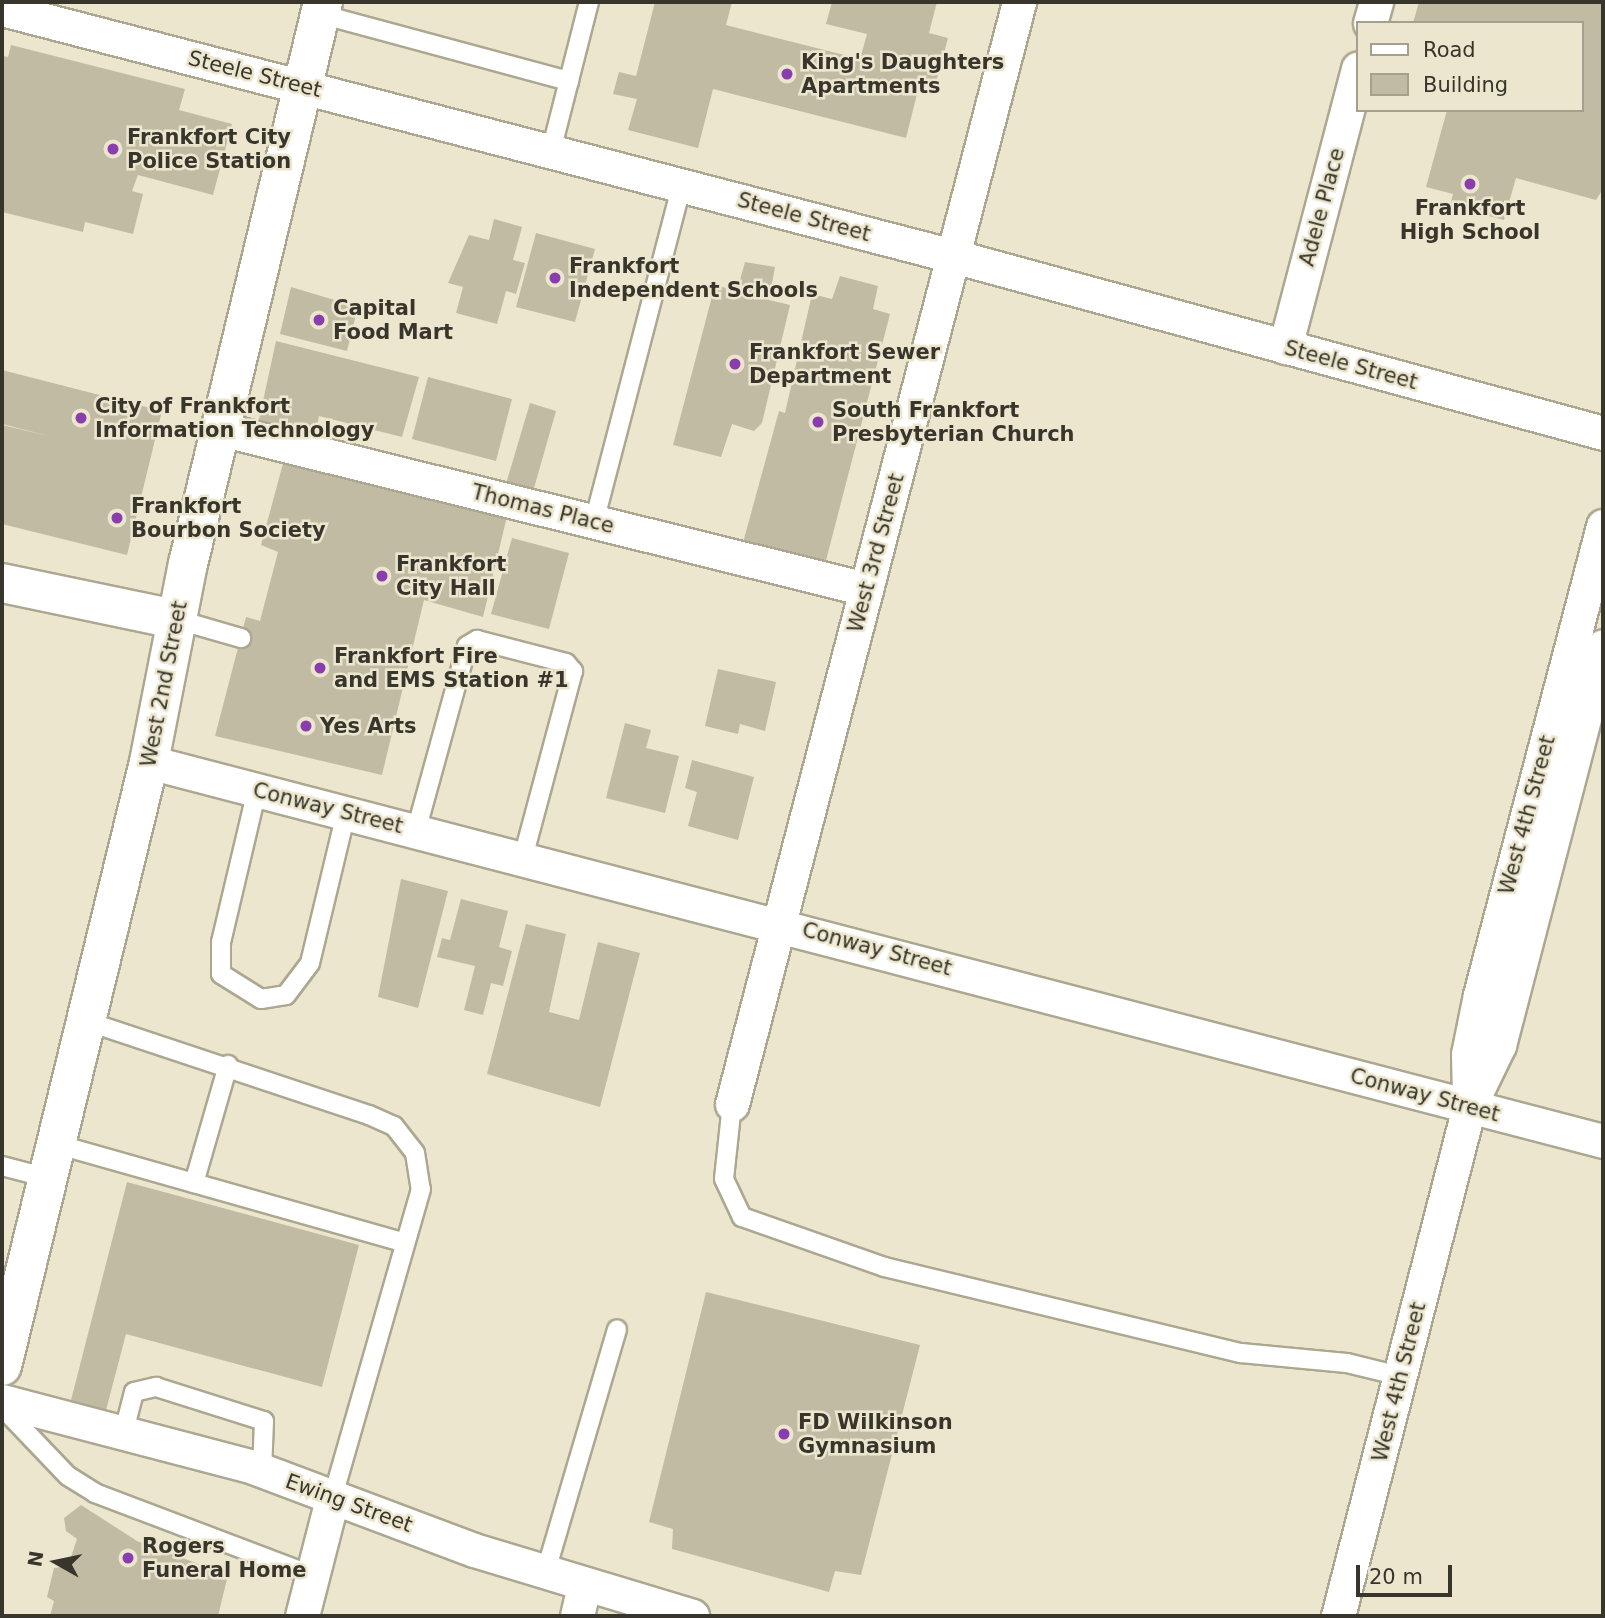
<!DOCTYPE html>
<style>
body{margin:0}
#map{position:relative;width:1605px;height:1618px;overflow:hidden;background:#ede6ce;font-family:"DejaVu Sans",sans-serif}
div>[style]{position:absolute}
[style*='--x']{left:calc(var(--x)*1px);top:calc(var(--y)*1px);width:calc(var(--w)*1px);rotate:calc(var(--a)*1deg)}
.building>*{inset:0;background:#c1bba4}
.roads{filter:drop-shadow(2px 0 #aca790) drop-shadow(-2px 0 #aca790) drop-shadow(0 2px #aca790) drop-shadow(0 -2px #aca790)}
.service>*{height:18px;margin:-9px;padding:0 9px;transform-origin:9px;border-radius:9px;background:#fff}
.minor>*{height:33px;margin:-16.5px;padding:0 16.5px;transform-origin:16.5px;border-radius:16.5px;background:#fff}
.tertiary>*{height:38px;margin:-19px;padding:0 19px;transform-origin:19px;border-radius:19px;background:#fff}
.primary>*{height:38px;margin:-19px;padding:0 19px;transform-origin:19px;border-radius:19px;background:#fff}
.dots>*{width:19px;height:19px;translate:-50% -50%;box-sizing:border-box;border:4px solid #ede6ce;border-radius:50%}
span{translate:-50% -50%;white-space:nowrap;text-align:center;line-height:1.15;-webkit-text-stroke:5px #ede6ce;paint-order:stroke}
.poi-label{font-size:21px;color:#38362c;font-weight:700}
.left{translate:0 -50%;text-align:left}
.street-label{font-size:21px;color:#38362c}
.frame{position:absolute;inset:0;border:4px solid #38362c;pointer-events:none}
.legend{position:absolute;left:1356px;top:21px;width:228px;height:91px;box-sizing:border-box;background:#ede6ce;border:2px solid #a5a08d;margin:0;padding:9px 12px;list-style:none;font-size:21px;color:#38362c}
.legend li{display:flex;align-items:center;gap:14px;height:35px}
.legend b{width:35px;border:2px solid #a5a08d}
.north{position:absolute;left:21px;top:1527px;width:70px;height:70px;-webkit-text-stroke:5px #ede6ce;paint-order:stroke;rotate:279deg;font-size:19px;font-weight:700;line-height:28px;text-align:center;color:#38362c}
.north::after{content:'';display:block;margin:auto;width:24px;height:32px;background:#38362c;clip-path:polygon(50% 0,100% 100%,50% 72%,0 100%)}
.scale{position:absolute;left:1356px;top:1565px;width:96px;height:32px;box-sizing:border-box;border:4px solid #38362c;border-top:0;padding-left:9px;font-size:21px;line-height:24px;white-space:nowrap;color:#38362c;-webkit-text-stroke:5px #ede6ce;paint-order:stroke}
</style>
<div id="map">
<div class="building">
<i style="clip-path:polygon(655px 2px,732px 2px,726px 25px,860px 59px,867px 34px,826px 24px,832px 2px,937px 2px,929px 33px,948px 38px,935px 86px,920px 82px,906px 138px,713px 89px,698px 148px,628px 130px,637px 99px,613px 94px,619px 72px,636px 76px)"></i>
<i style="clip-path:polygon(1419px 2px,1603px 2px,1603px 189px,1596px 200px,1516px 178px,1504px 220px,1450px 206px,1453px 194px,1426px 187px,1447px 110px,1582px 110px,1582px 23px,1413px 23px)"></i>
<i style="clip-path:polygon(11px 45px,185px 89px,179px 110px,232px 124px,213px 195px,138px 175px,132px 191px,143px 194px,133px 234px,85px 222px,83px 232px,2px 212px,2px 56px,8px 57px)"></i>
<i style="clip-path:polygon(494px 219px,522px 227px,513px 260px,525px 263px,516px 294px,506px 291px,497px 324px,456px 313px,463px 287px,448px 283px,469px 235px,489px 240px)"></i>
<i style="clip-path:polygon(536px 233px,595px 249px,575px 322px,516px 307px)"></i>
<i style="clip-path:polygon(745px 262px,775px 267px,769px 300px,790px 305px,762px 423px,754px 431px,732px 424px,721px 457px,673px 445px,715px 285px,737px 291px)"></i>
<i style="clip-path:polygon(840px 276px,878px 286px,873px 309px,890px 314px,823px 572px,741px 550px,779px 411px,785px 413px,812px 294px,832px 299px)"></i>
<i style="clip-path:polygon(291px 287px,358px 307px,347px 351px,280px 334px)"></i>
<i style="clip-path:polygon(276px 341px,419px 377px,402px 437px,319px 416px,315px 439px,258px 424px)"></i>
<i style="clip-path:polygon(2px 370px,162px 411px,127px 555px,2px 524px,2px 425px,49px 436px,2px 424px)"></i>
<i style="clip-path:polygon(428px 377px,512px 399px,496px 461px,412px 439px)"></i>
<i style="clip-path:polygon(530px 403px,556px 411px,532px 495px,505px 487px)"></i>
<i style="clip-path:polygon(285px 456px,508px 512px,483px 617px,424px 600px,382px 775px,215px 736px,246px 617px,260px 621px,278px 552px,261px 545px)"></i>
<i style="clip-path:polygon(512px 538px,569px 553px,549px 629px,491px 614px)"></i>
<i style="clip-path:polygon(718px 669px,776px 682px,765px 731px,740px 724px,738px 734px,705px 726px)"></i>
<i style="clip-path:polygon(625px 723px,651px 730px,646px 748px,679px 756px,665px 813px,606px 798px)"></i>
<i style="clip-path:polygon(692px 760px,754px 777px,738px 840px,688px 826px,697px 792px,685px 788px)"></i>
<i style="clip-path:polygon(401px 879px,448px 891px,418px 1008px,378px 997px)"></i>
<i style="clip-path:polygon(461px 899px,508px 911px,499px 947px,512px 951px,503px 986px,491px 983px,483px 1015px,464px 1010px,475px 966px,437px 957px,442px 938px,450px 940px)"></i>
<i style="clip-path:polygon(526px 924px,566px 934px,549px 1012px,579px 1020px,598px 942px,640px 953px,600px 1107px,487px 1074px)"></i>
<i style="clip-path:polygon(127px 1182px,359px 1245px,322px 1387px,126px 1334px,105px 1414px,70px 1404px)"></i>
<i style="clip-path:polygon(706px 1292px,920px 1345px,861px 1575px,835px 1571px,829px 1592px,672px 1549px,673px 1529px,649px 1522px)"></i>
<i style="clip-path:polygon(81px 1505px,137px 1541px,228px 1575px,218px 1616px,50px 1616px,54px 1601px,47px 1597px,54px 1568px,68px 1566px,77px 1539px,66px 1531px,64px 1518px)"></i>
</div>
<div class="roads">
<div class="service">
<i style="--x:320;--y:14;--w:258;--a:15.1"></i>
<i style="--x:551;--y:151;--w:154;--a:-75.7"></i>
<i style="--x:594;--y:522;--w:348;--a:-75.4"></i>
<i style="--x:175;--y:619;--w:69;--a:16.1"></i>
<i style="--x:257;--y:790;--w:156;--a:103.3"></i>
<i style="--x:221;--y:942;--w:32;--a:90"></i>
<i style="--x:221;--y:974;--w:47;--a:32"></i>
<i style="--x:261;--y:999;--w:25;--a:-9"></i>
<i style="--x:286;--y:995;--w:40;--a:-53"></i>
<i style="--x:310;--y:963;--w:154;--a:-76.5"></i>
<i style="--x:416;--y:831;--w:192;--a:-74.6"></i>
<i style="--x:467;--y:646;--w:12;--a:-31"></i>
<i style="--x:477;--y:640;--w:92;--a:14.5"></i>
<i style="--x:566;--y:663;--w:11;--a:49"></i>
<i style="--x:573;--y:671;--w:194;--a:105"></i>
<i style="--x:86;--y:1021;--w:298;--a:18.4"></i>
<i style="--x:369;--y:1115;--w:27;--a:24"></i>
<i style="--x:394;--y:1126;--w:34;--a:52"></i>
<i style="--x:415;--y:1153;--w:36;--a:81"></i>
<i style="--x:421;--y:1189;--w:318;--a:106"></i>
<i style="--x:732;--y:1104;--w:75;--a:96.1"></i>
<i style="--x:724;--y:1179;--w:42;--a:64.7"></i>
<i style="--x:742;--y:1217;--w:151;--a:19.3"></i>
<i style="--x:885;--y:1267;--w:366;--a:13.6"></i>
<i style="--x:1241;--y:1353;--w:106;--a:5.4"></i>
<i style="--x:1347;--y:1363;--w:55;--a:13.8"></i>
<i style="--x:56;--y:1144;--w:363;--a:15.8"></i>
<i style="--x:2;--y:1166;--w:48;--a:14.6"></i>
<i style="--x:194;--y:1183;--w:123;--a:-73.9"></i>
<i style="--x:2;--y:1407;--w:95;--a:46.3"></i>
<i style="--x:68;--y:1476;--w:32;--a:32"></i>
<i style="--x:95;--y:1493;--w:233;--a:20.8"></i>
<i style="--x:124;--y:1431;--w:40;--a:-75.6"></i>
<i style="--x:134;--y:1392;--w:23;--a:-13"></i>
<i style="--x:156;--y:1387;--w:113;--a:17.5"></i>
<i style="--x:264;--y:1421;--w:50;--a:92.3"></i>
<i style="--x:545;--y:1574;--w:255;--a:-73.6"></i>
</div>
<div class="minor">
<i style="--x:2;--y:9;--w:983;--a:14.56"></i>
<i style="--x:953;--y:256;--w:674;--a:15.23"></i>
<i style="--x:1370;--y:23;--w:22;--a:-74"></i>
<i style="--x:1285;--y:347;--w:288;--a:-75.3"></i>
<i style="--x:220;--y:429;--w:666;--a:13.91"></i>
<i style="--x:149;--y:762;--w:1503;--a:14.61"></i>
<i style="--x:1469;--y:1098;--w:44;--a:-91.3"></i>
<i style="--x:1468;--y:1054;--w:60;--a:-78.5"></i>
<i style="--x:1480;--y:995;--w:485;--a:-75.3"></i>
<i style="--x:732;--y:1104;--w:1139;--a:-75.4"></i>
<i style="--x:2;--y:1401;--w:260;--a:14.7"></i>
<i style="--x:253;--y:1467;--w:236;--a:20.6"></i>
<i style="--x:474;--y:1550;--w:228;--a:16.8"></i>
<i style="--x:302;--y:1616;--w:125;--a:-75.6"></i>
<i style="--x:577;--y:1616;--w:31;--a:-77"></i>
<i style="--x:1338;--y:1616;--w:526;--a:-75.57"></i>
<i style="--x:1469;--y:1107;--w:69;--a:-64.2"></i>
<i style="--x:1499;--y:1045;--w:412;--a:-75.4"></i>
</div>
<div class="tertiary">
<i style="--x:2;--y:583;--w:177;--a:11.8"></i>
</div>
<div class="primary">
<i style="--x:2;--y:1366;--w:622;--a:-76.32"></i>
<i style="--x:149;--y:762;--w:202;--a:-78.9"></i>
<i style="--x:188;--y:564;--w:578;--a:-76.49"></i>
</div>
</div>
<div class="dots">
<i style="left:787px;top:74px;background:#8a3dad"></i>
<i style="left:113px;top:149px;background:#8a3dad"></i>
<i style="left:1470px;top:184px;background:#8a3dad"></i>
<i style="left:555px;top:278px;background:#8a3dad"></i>
<i style="left:319px;top:320px;background:#8a3dad"></i>
<i style="left:735px;top:364px;background:#8a3dad"></i>
<i style="left:81px;top:418px;background:#8a3dad"></i>
<i style="left:818px;top:422px;background:#8a3dad"></i>
<i style="left:117px;top:518px;background:#8a3dad"></i>
<i style="left:382px;top:576px;background:#8a3dad"></i>
<i style="left:320px;top:668px;background:#8a3dad"></i>
<i style="left:306px;top:726px;background:#8a3dad"></i>
<i style="left:784px;top:1434px;background:#8a3dad"></i>
<i style="left:128px;top:1558px;background:#8a3dad"></i>
</div>
<div class="poi-label">
<span class="left" style="left:801px;top:74px">King's Daughters<br>Apartments</span>
<span class="left" style="left:127px;top:149px">Frankfort City<br>Police Station</span>
<span style="left:1470px;top:220px">Frankfort<br>High School</span>
<span class="left" style="left:569px;top:278px">Frankfort<br>Independent Schools</span>
<span class="left" style="left:333px;top:320px">Capital<br>Food Mart</span>
<span class="left" style="left:749px;top:364px">Frankfort Sewer<br>Department</span>
<span class="left" style="left:95px;top:418px">City of Frankfort<br>Information Technology</span>
<span class="left" style="left:832px;top:422px">South Frankfort<br>Presbyterian Church</span>
<span class="left" style="left:131px;top:518px">Frankfort<br>Bourbon Society</span>
<span class="left" style="left:396px;top:576px">Frankfort<br>City Hall</span>
<span class="left" style="left:334px;top:668px">Frankfort Fire<br>and EMS Station #1</span>
<span class="left" style="left:320px;top:726px">Yes Arts</span>
<span class="left" style="left:798px;top:1434px">FD Wilkinson<br>Gymnasium</span>
<span class="left" style="left:142px;top:1558px">Rogers<br>Funeral Home</span>
</div>
<div class="street-label">
<span style="left:255px;top:74px;rotate:14deg">Steele Street</span>
<span style="left:1322px;top:207px;rotate:-75deg">Adele Place</span>
<span style="left:804px;top:217px;rotate:15deg">Steele Street</span>
<span style="left:1351px;top:365px;rotate:15deg">Steele Street</span>
<span style="left:543px;top:509px;rotate:14deg">Thomas Place</span>
<span style="left:876px;top:553px;rotate:-75deg">West 3rd Street</span>
<span style="left:164px;top:684px;rotate:-79deg">West 2nd Street</span>
<span style="left:328px;top:808px;rotate:14deg">Conway Street</span>
<span style="left:1527px;top:815px;rotate:-75deg">West 4th Street</span>
<span style="left:877px;top:949px;rotate:15deg">Conway Street</span>
<span style="left:1425px;top:1095px;rotate:15deg">Conway Street</span>
<span style="left:1399px;top:1382px;rotate:-76deg">West 4th Street</span>
<span style="left:349px;top:1503px;rotate:20deg">Ewing Street</span>
</div>
<div class="frame"></div>
<ul class="legend">
<li><b style="height:9px;background:#fff"></b>Road</li>
<li><b style="height:19px;background:#c1bba4"></b>Building</li>
</ul>
<div class="north">N</div>
<div class="scale">20 m</div>
</div>
